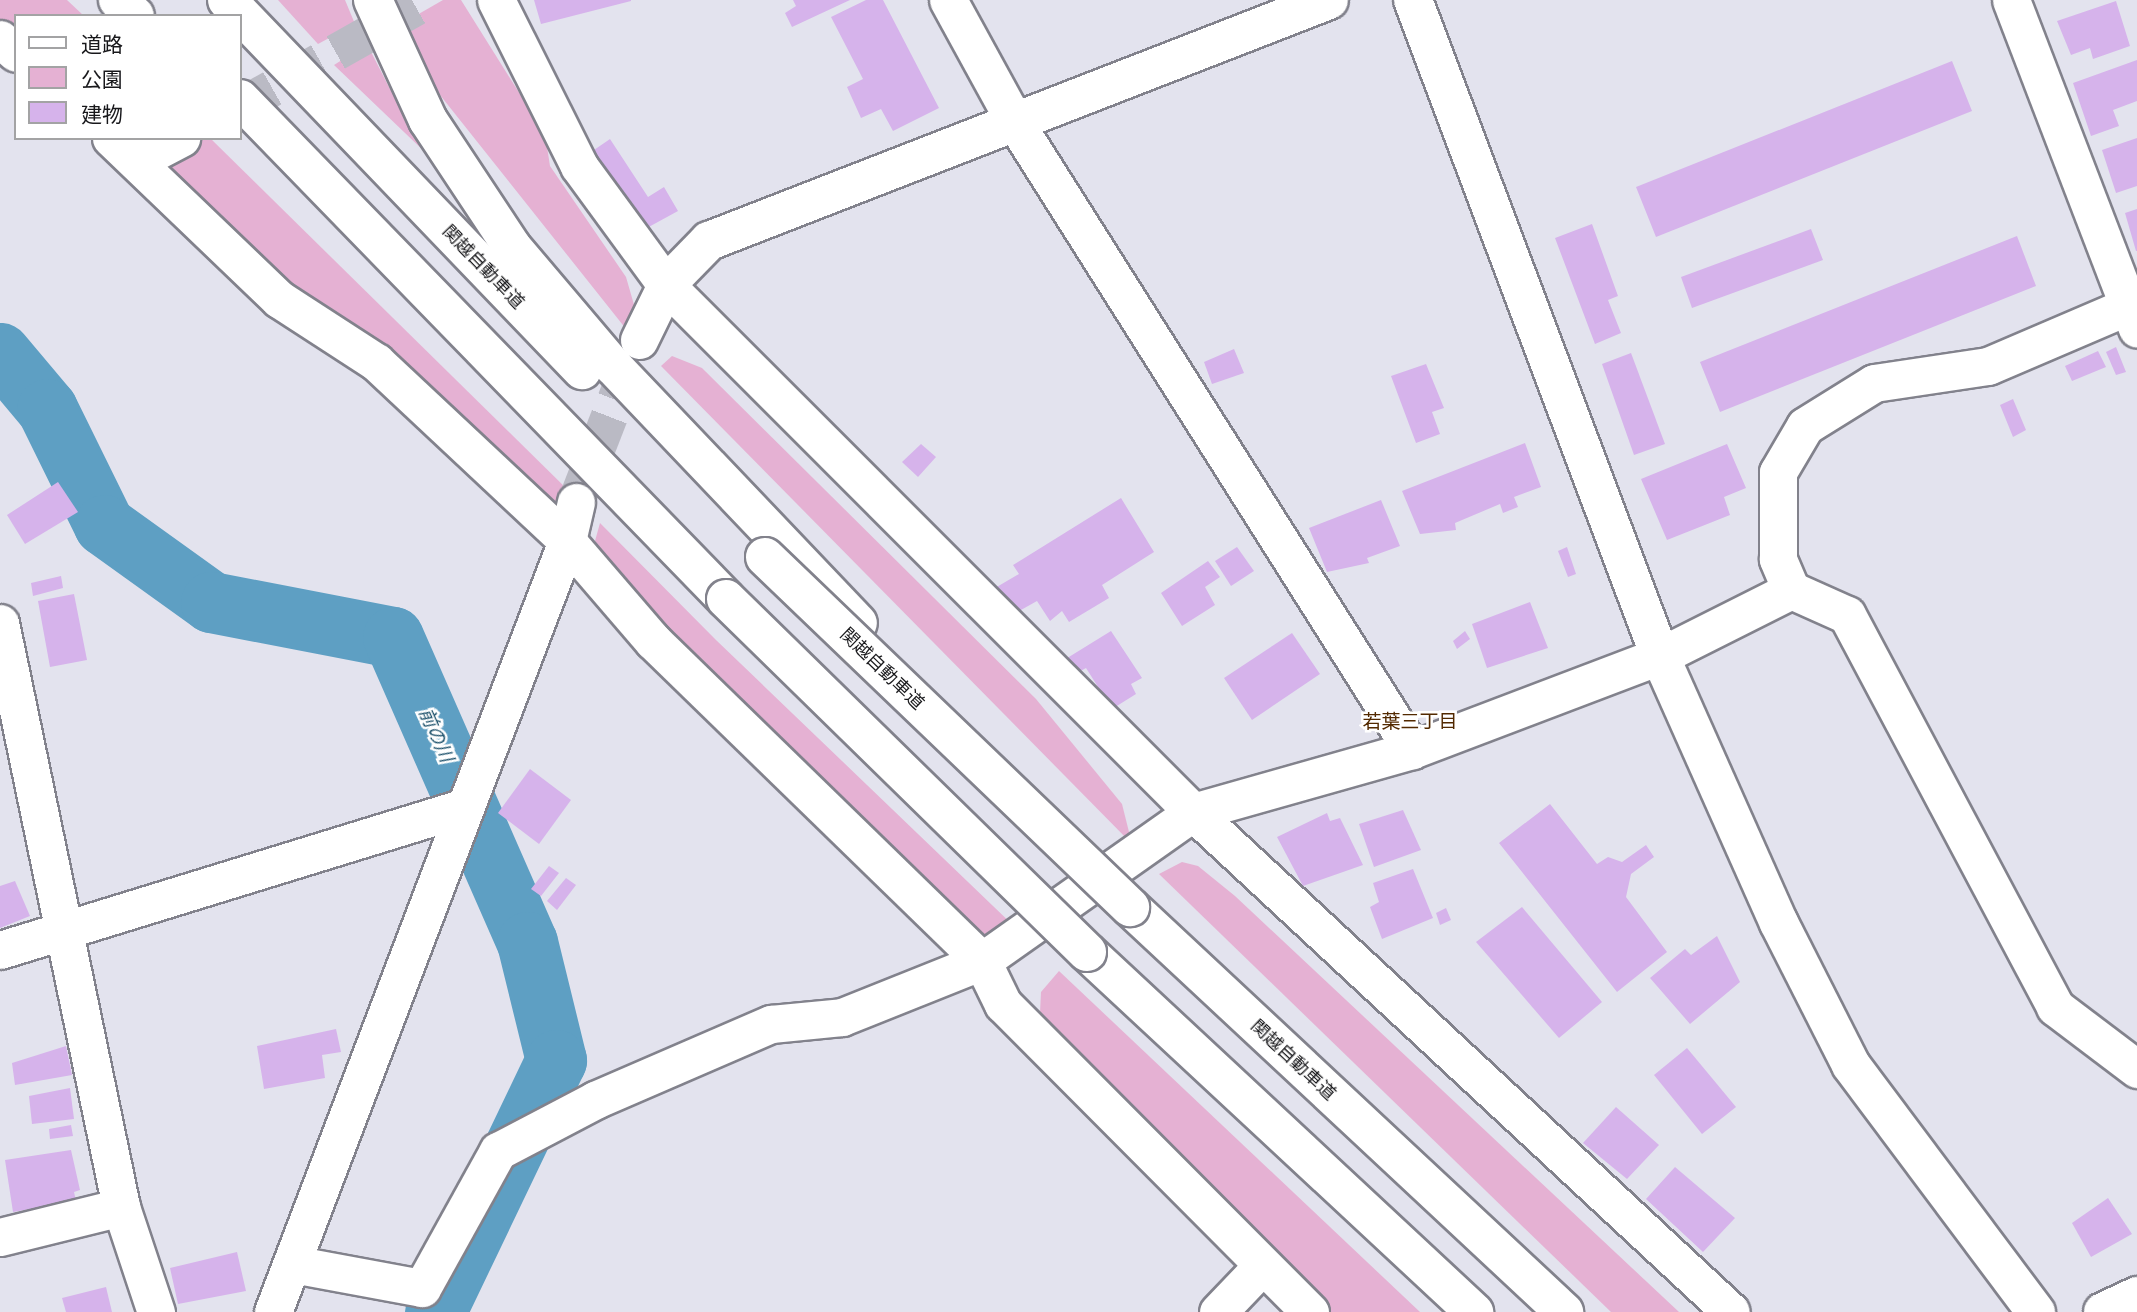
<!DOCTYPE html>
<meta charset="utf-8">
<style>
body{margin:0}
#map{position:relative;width:2137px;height:1312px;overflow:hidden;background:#e3e3ee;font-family:Inter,"Noto Sans JP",sans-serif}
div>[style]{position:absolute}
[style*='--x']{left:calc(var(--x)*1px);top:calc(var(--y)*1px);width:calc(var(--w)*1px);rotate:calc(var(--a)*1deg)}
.green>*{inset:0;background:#e5b1d3}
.river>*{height:61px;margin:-30.5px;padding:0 30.5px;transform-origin:30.5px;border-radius:30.5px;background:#5e9fc3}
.building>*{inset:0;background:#d6b3eb}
.street-tunnel>*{height:37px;margin-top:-18.5px;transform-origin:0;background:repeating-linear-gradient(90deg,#babac4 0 37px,transparent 0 55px)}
.roads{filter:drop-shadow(2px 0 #82828c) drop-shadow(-2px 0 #82828c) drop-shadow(0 2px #82828c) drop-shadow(0 -2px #82828c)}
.street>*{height:37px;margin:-18.5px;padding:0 18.5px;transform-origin:18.5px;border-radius:18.5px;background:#fff}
.secondary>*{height:38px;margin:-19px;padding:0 19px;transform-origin:19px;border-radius:19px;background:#fff}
.highway>*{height:38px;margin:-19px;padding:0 19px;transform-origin:19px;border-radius:19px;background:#fff}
.bridges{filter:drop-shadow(2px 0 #82828c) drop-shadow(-2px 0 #82828c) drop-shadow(0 2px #82828c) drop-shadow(0 -2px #82828c)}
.highway-bridge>*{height:38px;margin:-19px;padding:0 19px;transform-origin:19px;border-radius:19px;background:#fff}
span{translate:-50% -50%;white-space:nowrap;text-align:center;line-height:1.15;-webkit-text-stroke:5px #fff;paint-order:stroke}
.street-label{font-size:18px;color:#18181b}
.neighbourhood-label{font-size:19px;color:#522900}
.water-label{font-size:19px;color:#1e526c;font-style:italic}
.legend{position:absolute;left:14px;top:14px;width:228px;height:126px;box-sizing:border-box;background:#fff;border:2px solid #a3a3a4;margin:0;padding:9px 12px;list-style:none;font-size:21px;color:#18181b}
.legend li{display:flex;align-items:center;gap:14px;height:35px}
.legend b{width:35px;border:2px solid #a3a3a4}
</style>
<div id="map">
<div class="green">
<i style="clip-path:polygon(0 0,67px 0,84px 16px,16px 16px,16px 34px,0 21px)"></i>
<i style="clip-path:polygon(278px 0,345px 0,355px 24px,318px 44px)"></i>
<i style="clip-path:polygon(443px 0,461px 0,545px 134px,550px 166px,626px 277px,639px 322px,634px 339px,440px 95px,403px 23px)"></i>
<i style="clip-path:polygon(367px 44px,390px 89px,428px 155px,334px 65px)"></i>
<i style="clip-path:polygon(193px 138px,210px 138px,573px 495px,557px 505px,543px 502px,290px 286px,153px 160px)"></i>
<i style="clip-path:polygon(672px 356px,702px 368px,1036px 699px,1122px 804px,1132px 844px,661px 366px)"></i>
<i style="clip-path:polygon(600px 523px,716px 640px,1018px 930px,996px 947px,974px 936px,619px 581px,595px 541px)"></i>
<i style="clip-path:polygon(1182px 862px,1198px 866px,1235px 896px,1679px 1312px,1611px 1312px,1159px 874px)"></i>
<i style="clip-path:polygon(1059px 971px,1420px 1312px,1323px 1312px,1054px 1037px,1040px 1013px,1041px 992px)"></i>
</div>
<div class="river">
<i style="--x:0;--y:353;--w:73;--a:50"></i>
<i style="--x:47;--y:409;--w:129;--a:63.8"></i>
<i style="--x:104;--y:525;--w:132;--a:35.7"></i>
<i style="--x:211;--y:602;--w:185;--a:10.9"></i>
<i style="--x:393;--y:637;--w:333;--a:66.3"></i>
<i style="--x:527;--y:942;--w:122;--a:76.2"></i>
<i style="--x:556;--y:1060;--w:280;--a:115.6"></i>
</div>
<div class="building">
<i style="clip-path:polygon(534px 0,631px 0,631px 1px,541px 24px)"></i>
<i style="clip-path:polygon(793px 0,850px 0,792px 27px,785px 13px,796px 6px)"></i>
<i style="clip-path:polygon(866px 0,883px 0,939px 108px,893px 131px,881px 109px,861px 118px,847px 87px,863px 79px,831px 17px)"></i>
<i style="clip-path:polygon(2116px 1px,2130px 46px,2093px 59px,2090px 48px,2071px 55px,2057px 21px)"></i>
<i style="clip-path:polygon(2137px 60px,2137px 101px,2113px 110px,2119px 126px,2091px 136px,2073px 83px)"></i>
<i style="clip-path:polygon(1952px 61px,1972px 111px,1656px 237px,1636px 187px)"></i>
<i style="clip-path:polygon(2137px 138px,2137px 186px,2116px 193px,2102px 150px)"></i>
<i style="clip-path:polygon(610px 139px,648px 197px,664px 187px,678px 211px,645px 229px,594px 150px)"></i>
<i style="clip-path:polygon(2137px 209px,2137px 251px,2136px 251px,2125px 213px)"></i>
<i style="clip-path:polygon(1592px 224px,1618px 296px,1608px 300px,1621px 333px,1595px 344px,1555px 238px)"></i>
<i style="clip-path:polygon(1811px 229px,1823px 260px,1692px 308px,1681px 277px)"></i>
<i style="clip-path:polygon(2017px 236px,2036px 286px,1720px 412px,1700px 362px)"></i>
<i style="clip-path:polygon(2116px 347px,2126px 372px,2116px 375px,2106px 352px)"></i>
<i style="clip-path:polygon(1234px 349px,1244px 373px,1212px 384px,1204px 362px)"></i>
<i style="clip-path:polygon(2098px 351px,2106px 367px,2072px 381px,2065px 366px)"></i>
<i style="clip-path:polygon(1631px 353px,1665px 444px,1634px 455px,1602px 364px)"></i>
<i style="clip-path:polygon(1426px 364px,1444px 408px,1432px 412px,1440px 434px,1416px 443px,1391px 376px)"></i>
<i style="clip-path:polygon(2013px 399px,2026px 430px,2013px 437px,2000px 405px)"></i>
<i style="clip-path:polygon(1525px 443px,1541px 487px,1514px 497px,1518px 507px,1503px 513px,1500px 504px,1455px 523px,1456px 530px,1420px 534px,1402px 491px)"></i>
<i style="clip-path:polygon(921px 444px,936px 457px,918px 477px,902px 462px)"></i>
<i style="clip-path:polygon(1727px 444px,1746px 488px,1724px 497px,1730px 515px,1667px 540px,1641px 479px)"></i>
<i style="clip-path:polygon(58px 482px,78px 512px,25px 544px,7px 515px)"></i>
<i style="clip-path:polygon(1121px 498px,1154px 552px,1102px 585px,1109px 598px,1069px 622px,1062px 611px,1050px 621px,1037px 601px,1012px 615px,995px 588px,1019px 574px,1013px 565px)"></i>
<i style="clip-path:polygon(1381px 500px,1400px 546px,1367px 558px,1369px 563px,1327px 572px,1309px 528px)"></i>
<i style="clip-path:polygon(1237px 547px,1254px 571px,1231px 586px,1215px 561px)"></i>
<i style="clip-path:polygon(1567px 547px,1576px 574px,1568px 577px,1558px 551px)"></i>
<i style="clip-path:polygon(1208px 561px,1220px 577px,1205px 587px,1215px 605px,1182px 626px,1161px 593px)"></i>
<i style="clip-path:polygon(61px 576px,63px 588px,33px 596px,31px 583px)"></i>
<i style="clip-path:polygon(74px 594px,87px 660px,50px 667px,38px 601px)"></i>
<i style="clip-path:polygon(1530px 602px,1548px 648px,1487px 668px,1472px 624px)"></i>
<i style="clip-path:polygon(1111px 631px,1142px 678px,1131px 684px,1136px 694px,1112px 709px,1086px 668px,1073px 675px,1064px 660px)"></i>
<i style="clip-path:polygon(1465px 631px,1470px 639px,1457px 649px,1453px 641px)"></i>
<i style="clip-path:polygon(1292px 633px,1320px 674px,1252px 720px,1224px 678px)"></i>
<i style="clip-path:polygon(530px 769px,571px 800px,539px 844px,498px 813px)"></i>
<i style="clip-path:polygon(1550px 804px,1597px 864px,1608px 857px,1622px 862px,1646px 845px,1654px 857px,1631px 874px,1626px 897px,1667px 952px,1617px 992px,1499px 843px)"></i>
<i style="clip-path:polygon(1403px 810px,1421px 850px,1374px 867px,1359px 824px)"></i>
<i style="clip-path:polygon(1327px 813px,1330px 821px,1340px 818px,1363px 865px,1303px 886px,1277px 837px)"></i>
<i style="clip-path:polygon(549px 866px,559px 873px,541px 896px,531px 889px)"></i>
<i style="clip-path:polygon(1413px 869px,1433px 918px,1382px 939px,1370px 907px,1379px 902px,1373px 883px)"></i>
<i style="clip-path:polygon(566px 878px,576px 885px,557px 910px,547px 901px)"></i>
<i style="clip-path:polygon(15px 881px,30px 916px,0 928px,0 886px)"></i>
<i style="clip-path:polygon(1522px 907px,1602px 1002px,1559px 1038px,1476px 942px)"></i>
<i style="clip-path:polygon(1446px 908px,1451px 920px,1440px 925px,1436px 913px)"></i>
<i style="clip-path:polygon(1717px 936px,1740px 982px,1690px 1024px,1650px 978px,1685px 949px,1691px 955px)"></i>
<i style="clip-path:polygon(336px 1029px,341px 1052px,322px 1055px,325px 1078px,264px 1089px,257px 1046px)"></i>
<i style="clip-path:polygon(66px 1046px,72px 1075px,15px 1085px,12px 1063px)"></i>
<i style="clip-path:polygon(1687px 1048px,1736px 1107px,1702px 1134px,1654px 1075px)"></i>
<i style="clip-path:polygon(70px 1088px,74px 1119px,32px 1124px,29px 1096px)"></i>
<i style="clip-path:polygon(1616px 1107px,1659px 1145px,1627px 1179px,1583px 1143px)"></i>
<i style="clip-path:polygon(71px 1125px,73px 1136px,50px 1139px,49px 1129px)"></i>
<i style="clip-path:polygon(71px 1150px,80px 1190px,74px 1192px,76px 1201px,13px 1212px,5px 1160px)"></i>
<i style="clip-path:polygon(1675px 1167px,1735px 1218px,1703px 1252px,1646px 1199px)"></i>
<i style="clip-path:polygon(2108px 1198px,2132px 1234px,2091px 1257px,2072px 1223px)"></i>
<i style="clip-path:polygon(237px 1252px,246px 1291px,178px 1304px,170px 1268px)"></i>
<i style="clip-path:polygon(106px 1287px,112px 1312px,66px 1312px,62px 1298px)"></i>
</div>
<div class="street-tunnel">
<i style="--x:240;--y:106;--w:216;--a:-29.4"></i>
<i style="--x:576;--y:502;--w:163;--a:-68.8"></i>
</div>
<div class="roads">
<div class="street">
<i style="--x:496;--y:0;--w:186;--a:63.4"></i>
<i style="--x:579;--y:166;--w:147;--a:53.8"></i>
<i style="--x:666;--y:285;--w:745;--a:45"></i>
<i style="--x:1193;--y:812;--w:734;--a:42.9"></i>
<i style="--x:948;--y:0;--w:141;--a:61.3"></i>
<i style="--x:1016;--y:124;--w:741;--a:57.68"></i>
<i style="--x:2011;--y:0;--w:352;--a:69"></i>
<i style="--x:0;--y:39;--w:21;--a:41"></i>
<i style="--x:111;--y:138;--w:233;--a:43.8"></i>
<i style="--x:279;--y:299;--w:116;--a:33"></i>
<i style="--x:376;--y:362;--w:262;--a:43.1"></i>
<i style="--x:567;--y:541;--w:132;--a:49.3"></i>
<i style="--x:653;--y:641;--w:459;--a:44.2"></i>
<i style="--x:982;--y:961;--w:48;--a:64"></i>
<i style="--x:1003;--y:1004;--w:435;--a:45.1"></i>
<i style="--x:137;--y:161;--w:50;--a:-27.6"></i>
<i style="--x:639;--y:340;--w:61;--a:-63.9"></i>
<i style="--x:1791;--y:590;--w:61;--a:24.1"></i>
<i style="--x:1847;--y:615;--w:444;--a:62"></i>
<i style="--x:2055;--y:1007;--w:103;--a:37.1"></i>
<i style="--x:0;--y:623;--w:596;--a:78.29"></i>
<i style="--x:121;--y:1207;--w:111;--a:71.6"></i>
<i style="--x:0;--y:950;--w:483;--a:-17.1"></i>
<i style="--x:0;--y:1237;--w:125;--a:-13.9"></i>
<i style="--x:292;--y:1264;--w:132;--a:10.5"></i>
<i style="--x:422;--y:1288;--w:157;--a:-61"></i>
<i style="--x:498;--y:1151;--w:110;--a:-27.7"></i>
<i style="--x:595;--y:1100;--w:192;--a:-23.4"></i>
<i style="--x:771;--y:1024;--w:71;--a:-5.6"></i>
<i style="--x:842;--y:1017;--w:151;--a:-21.8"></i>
<i style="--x:982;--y:961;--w:258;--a:-35.2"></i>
<i style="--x:1193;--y:812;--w:228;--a:-15.8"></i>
<i style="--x:1412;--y:750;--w:265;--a:-20.8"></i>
<i style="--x:1660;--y:656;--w:147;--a:-26.7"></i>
<i style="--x:1791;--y:590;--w:34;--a:-113"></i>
<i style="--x:1778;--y:559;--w:87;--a:-90"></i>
<i style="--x:1778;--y:472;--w:53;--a:-59.6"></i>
<i style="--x:1805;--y:426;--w:81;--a:-31.9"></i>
<i style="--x:1874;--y:383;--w:115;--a:-8.5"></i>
<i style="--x:1988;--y:366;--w:162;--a:-23.2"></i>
<i style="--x:273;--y:1312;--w:825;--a:-69.13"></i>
<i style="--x:567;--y:541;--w:40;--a:-77"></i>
<i style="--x:1218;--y:1312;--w:64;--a:-46.3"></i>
</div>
<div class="secondary">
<i style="--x:1413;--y:0;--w:701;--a:69.37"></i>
<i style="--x:1660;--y:656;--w:292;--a:66"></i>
<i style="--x:1779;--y:923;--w:159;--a:63.1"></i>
<i style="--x:1851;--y:1065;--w:309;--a:53.2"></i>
<i style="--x:666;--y:285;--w:62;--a:-45.7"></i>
<i style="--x:709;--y:241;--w:665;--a:-21.24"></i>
<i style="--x:2103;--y:1312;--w:38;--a:-25"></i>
</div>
<div class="highway">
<i style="--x:118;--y:0;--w:23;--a:43"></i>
<i style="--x:227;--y:0;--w:513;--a:46.19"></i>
<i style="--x:373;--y:0;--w:132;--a:65.4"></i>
<i style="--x:428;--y:120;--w:152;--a:56.5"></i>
<i style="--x:512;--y:247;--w:156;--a:49.7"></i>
<i style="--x:613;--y:366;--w:355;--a:46.4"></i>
<i style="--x:240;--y:99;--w:697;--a:45.81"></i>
<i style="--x:1130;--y:907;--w:594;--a:43.02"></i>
<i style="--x:1087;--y:952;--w:529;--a:42.93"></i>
</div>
</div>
<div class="bridges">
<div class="highway-bridge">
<i style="--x:765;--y:557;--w:506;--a:43.8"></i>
<i style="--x:726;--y:599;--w:505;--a:44.36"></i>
</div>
</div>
<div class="street-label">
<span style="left:483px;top:267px;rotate:46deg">関越自動車道</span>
<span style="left:882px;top:669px;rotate:44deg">関越自動車道</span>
<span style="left:1293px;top:1060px;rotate:43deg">関越自動車道</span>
</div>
<div class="neighbourhood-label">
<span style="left:1410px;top:722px">若葉三丁目</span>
</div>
<div class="water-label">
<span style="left:436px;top:735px;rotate:66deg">前の川</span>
</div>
<ul class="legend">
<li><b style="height:9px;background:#fff"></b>道路</li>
<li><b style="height:19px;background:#e5b1d3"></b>公園</li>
<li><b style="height:19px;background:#d6b3eb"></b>建物</li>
</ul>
</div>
